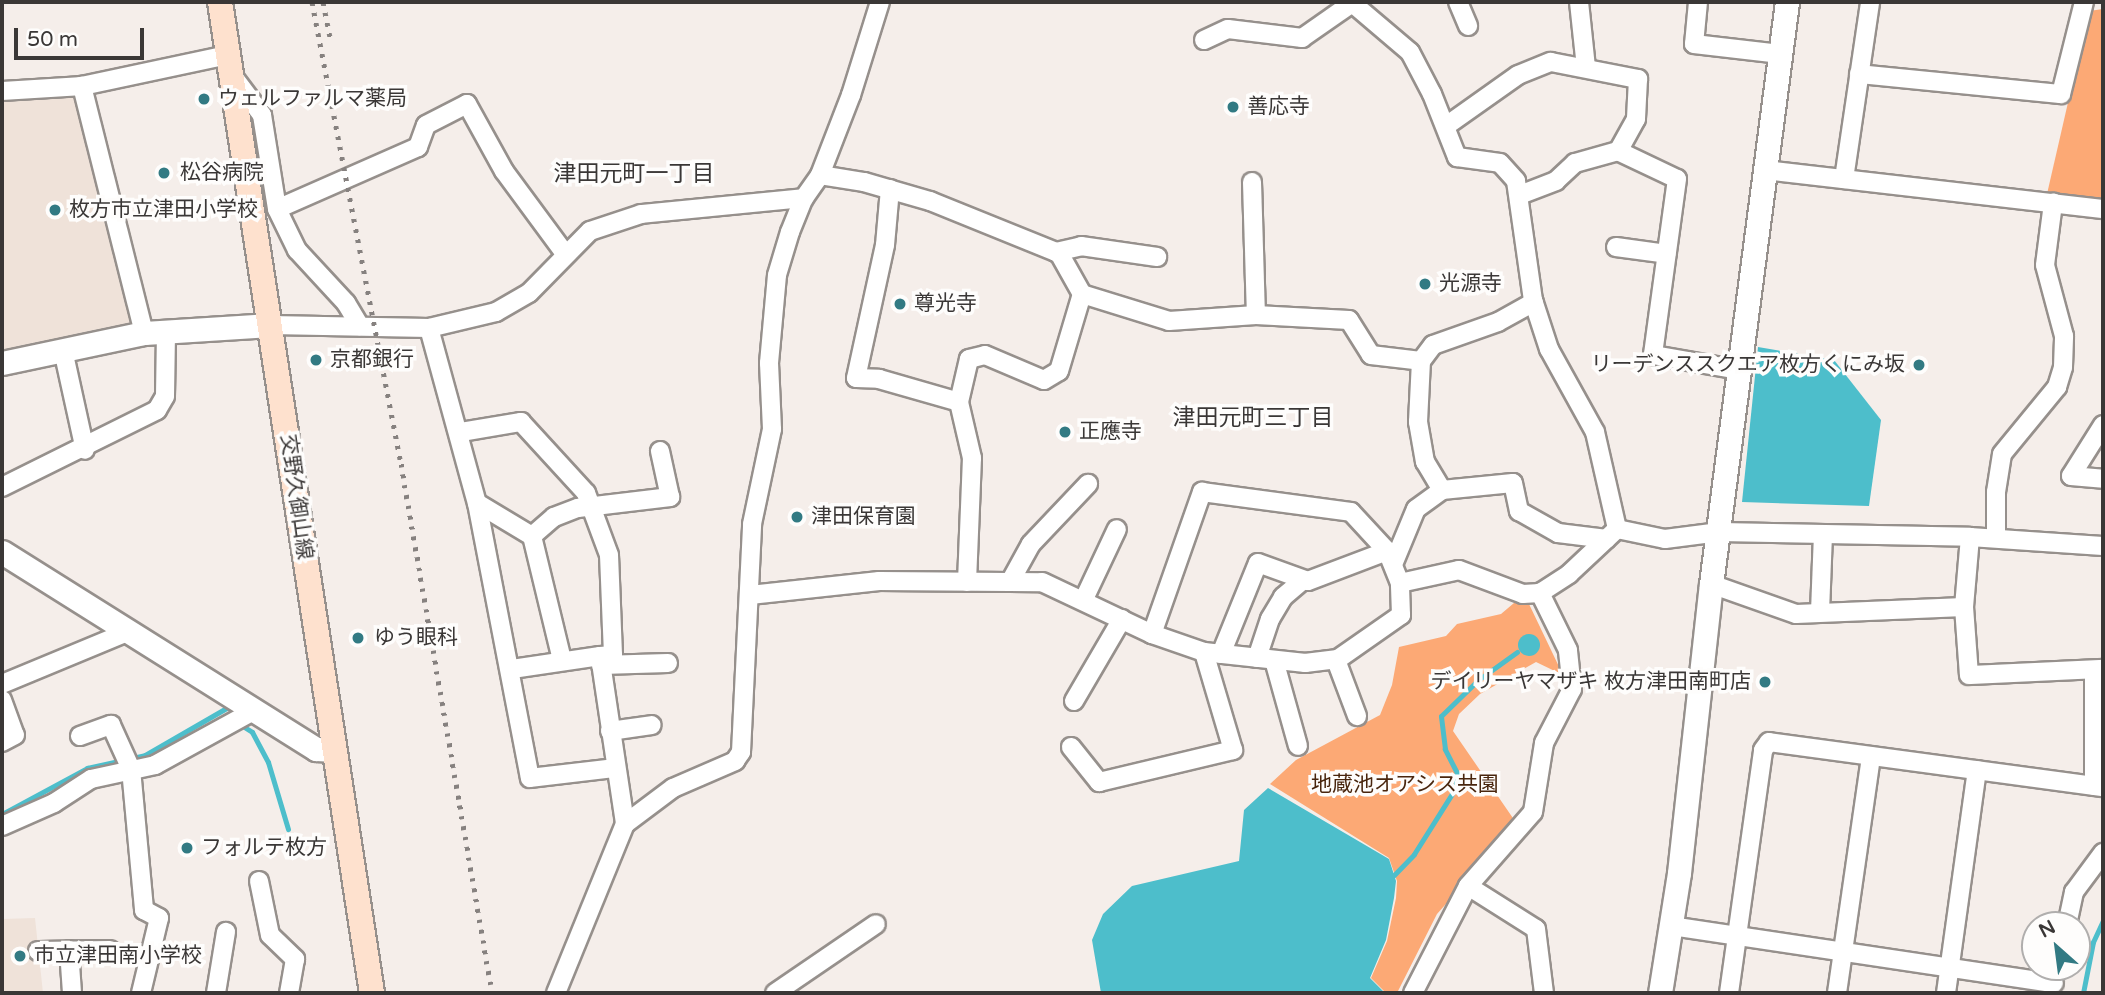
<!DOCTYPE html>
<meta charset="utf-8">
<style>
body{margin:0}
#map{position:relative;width:2105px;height:995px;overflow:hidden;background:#f5eeea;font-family:"Varela Round","Noto Sans JP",sans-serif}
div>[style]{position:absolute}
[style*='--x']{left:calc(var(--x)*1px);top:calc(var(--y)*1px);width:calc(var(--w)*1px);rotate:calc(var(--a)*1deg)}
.built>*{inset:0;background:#efe2d9}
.green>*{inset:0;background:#fca975}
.water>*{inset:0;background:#4dbecb}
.round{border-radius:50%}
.stream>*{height:5px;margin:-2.5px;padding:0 2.5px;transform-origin:2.5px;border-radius:2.5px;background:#4dbecb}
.roads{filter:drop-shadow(2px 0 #96908c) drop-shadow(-2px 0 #96908c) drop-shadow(0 2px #96908c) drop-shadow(0 -2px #96908c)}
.minor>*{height:18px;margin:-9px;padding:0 9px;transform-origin:9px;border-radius:9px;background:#fff}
.tertiary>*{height:23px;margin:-11.5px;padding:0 11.5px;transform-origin:11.5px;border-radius:11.5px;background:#fff}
.secondary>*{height:24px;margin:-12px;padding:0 12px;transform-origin:12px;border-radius:12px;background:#fee1ce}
.rail>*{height:5px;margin-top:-2.5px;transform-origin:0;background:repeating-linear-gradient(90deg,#86817f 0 3.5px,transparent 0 10.5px)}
.dots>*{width:19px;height:19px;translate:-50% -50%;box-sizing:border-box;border:4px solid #fefdfc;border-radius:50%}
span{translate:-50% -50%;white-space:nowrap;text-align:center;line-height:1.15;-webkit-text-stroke:7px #fefdfc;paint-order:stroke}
.poi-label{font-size:21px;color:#3a3736}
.left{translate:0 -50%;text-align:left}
.right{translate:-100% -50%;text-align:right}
.street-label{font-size:21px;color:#3a3736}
.park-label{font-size:21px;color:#49260e}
.neighbourhood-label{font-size:23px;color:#3a3736}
.frame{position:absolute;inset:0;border:4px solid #3a3736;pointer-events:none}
.north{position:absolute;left:2021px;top:911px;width:70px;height:70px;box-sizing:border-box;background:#fefdfc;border:2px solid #b0aead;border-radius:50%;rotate:332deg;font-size:19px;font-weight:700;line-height:28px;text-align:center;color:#3a3736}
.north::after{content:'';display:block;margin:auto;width:24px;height:32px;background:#327a83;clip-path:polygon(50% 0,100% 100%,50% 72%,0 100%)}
.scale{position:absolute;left:14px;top:28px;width:130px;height:32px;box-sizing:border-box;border:4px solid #3a3736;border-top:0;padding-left:9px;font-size:21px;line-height:24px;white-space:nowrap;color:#3a3736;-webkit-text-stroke:5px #fefdfc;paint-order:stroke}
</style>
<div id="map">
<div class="built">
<i style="clip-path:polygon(76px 92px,137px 323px,2px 353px,2px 98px)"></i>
<i style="clip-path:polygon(35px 918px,43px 993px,2px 993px,2px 919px)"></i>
</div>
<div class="green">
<i style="clip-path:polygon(2103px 9px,2103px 200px,2047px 194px,2089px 11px)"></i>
<i style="clip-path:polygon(1514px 603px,1529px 604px,1563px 675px,1536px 662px,1480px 694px,1459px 714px,1453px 731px,1517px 824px,1437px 914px,1397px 993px,1386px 993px,1371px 978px,1387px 941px,1396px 898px,1397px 881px,1389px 858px,1270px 784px,1296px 760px,1380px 715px,1392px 685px,1399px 647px,1446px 636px,1457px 624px,1501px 614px)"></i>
</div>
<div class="water">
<i style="clip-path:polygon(1758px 347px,1834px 360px,1881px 420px,1869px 506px,1742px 502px)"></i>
<i class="round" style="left:1518px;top:634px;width:22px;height:22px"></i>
<i style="clip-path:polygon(1268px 788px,1389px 859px,1396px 881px,1394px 898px,1386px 940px,1370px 978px,1385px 993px,1101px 993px,1092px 940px,1103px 914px,1132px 886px,1239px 861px,1244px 810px)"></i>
</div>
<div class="stream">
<i style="--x:241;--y:725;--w:13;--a:32"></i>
<i style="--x:252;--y:732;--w:34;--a:62"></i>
<i style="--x:268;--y:762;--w:70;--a:73.4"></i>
<i style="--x:2;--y:814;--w:97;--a:-28.4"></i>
<i style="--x:87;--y:768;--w:59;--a:-12.6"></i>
<i style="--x:145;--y:755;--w:98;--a:-30"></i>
<i style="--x:1394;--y:875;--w:29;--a:-46"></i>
<i style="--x:1414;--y:854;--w:77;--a:-57.8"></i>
<i style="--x:1455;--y:789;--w:16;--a:-83"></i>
<i style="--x:1457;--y:773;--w:27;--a:-117"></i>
<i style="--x:1445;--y:749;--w:33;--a:-97"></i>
<i style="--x:1441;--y:716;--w:52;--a:-44.2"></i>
<i style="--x:1478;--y:680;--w:48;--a:-35.7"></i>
<i style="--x:2083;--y:993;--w:52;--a:-78.9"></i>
<i style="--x:2093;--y:942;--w:23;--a:-65"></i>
</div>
<div class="roads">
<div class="minor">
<i style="--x:1351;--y:2;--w:77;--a:40.3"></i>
<i style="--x:1410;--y:52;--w:47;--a:62.4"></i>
<i style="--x:1432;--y:94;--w:68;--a:68.4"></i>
<i style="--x:1457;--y:157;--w:43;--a:7.9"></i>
<i style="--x:1500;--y:163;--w:24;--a:48"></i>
<i style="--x:1516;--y:181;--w:120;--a:81.9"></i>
<i style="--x:1533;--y:300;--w:52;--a:71.9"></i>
<i style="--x:1549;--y:349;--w:95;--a:61"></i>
<i style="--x:1595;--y:432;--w:99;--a:77.2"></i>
<i style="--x:1458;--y:2;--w:26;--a:67"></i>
<i style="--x:1579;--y:2;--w:66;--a:83.9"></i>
<i style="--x:1698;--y:2;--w:42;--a:95.4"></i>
<i style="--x:1694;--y:44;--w:87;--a:6.6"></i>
<i style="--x:1204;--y:40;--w:26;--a:-25"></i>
<i style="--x:1228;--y:29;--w:75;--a:6.9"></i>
<i style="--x:1302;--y:38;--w:61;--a:-35"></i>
<i style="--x:1859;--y:74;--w:203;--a:5.7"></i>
<i style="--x:2061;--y:94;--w:95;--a:-76"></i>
<i style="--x:232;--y:75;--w:50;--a:53.1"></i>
<i style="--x:262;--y:115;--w:95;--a:80.9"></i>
<i style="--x:277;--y:209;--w:46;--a:64"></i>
<i style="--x:297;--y:250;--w:72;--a:47.2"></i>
<i style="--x:346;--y:303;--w:27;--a:59"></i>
<i style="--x:2;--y:91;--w:80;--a:-3.6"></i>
<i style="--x:1446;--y:126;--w:88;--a:-35.3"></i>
<i style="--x:1518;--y:75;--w:35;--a:-22"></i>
<i style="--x:1551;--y:62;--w:89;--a:11.1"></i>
<i style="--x:1638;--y:79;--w:40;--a:92.9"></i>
<i style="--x:1636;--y:119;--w:37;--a:119"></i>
<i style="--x:1618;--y:151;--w:45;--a:164.4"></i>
<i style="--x:1575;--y:163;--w:26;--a:137"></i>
<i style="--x:1556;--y:181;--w:40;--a:159"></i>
<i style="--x:1618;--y:151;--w:65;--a:25.4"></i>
<i style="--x:1677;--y:179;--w:178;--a:97.8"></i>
<i style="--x:1653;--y:355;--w:88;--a:9.8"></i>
<i style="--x:1765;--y:170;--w:340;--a:6.6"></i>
<i style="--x:820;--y:175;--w:45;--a:9"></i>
<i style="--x:864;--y:182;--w:69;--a:16.1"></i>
<i style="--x:930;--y:201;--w:139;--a:22"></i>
<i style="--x:1059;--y:253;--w:47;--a:60.7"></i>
<i style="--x:1082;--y:294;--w:91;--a:17.2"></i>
<i style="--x:1169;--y:321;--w:87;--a:-3.9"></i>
<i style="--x:1256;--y:315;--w:93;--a:3.1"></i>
<i style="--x:1349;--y:320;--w:41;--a:57.8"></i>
<i style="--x:1371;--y:355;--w:50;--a:6.8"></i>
<i style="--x:1421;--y:361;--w:20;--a:-53"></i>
<i style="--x:1433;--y:345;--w:69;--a:-19.5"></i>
<i style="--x:1498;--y:322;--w:41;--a:-29.1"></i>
<i style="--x:1844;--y:179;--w:179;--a:-81.6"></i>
<i style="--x:1252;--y:182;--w:133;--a:88.3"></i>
<i style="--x:890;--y:189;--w:56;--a:95.1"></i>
<i style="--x:885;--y:245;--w:136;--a:102.3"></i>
<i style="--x:856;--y:378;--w:23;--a:2"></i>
<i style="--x:879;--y:379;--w:83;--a:16"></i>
<i style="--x:277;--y:209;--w:154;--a:-23.7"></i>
<i style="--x:418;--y:147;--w:23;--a:-70"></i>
<i style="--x:426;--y:125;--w:46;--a:-27.1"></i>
<i style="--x:467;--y:104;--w:77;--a:61.1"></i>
<i style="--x:504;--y:171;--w:104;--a:53.6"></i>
<i style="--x:1616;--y:247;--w:51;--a:7.8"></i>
<i style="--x:1056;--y:252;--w:26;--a:-13"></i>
<i style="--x:1081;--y:246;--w:77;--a:8.2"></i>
<i style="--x:271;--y:325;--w:158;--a:1.1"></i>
<i style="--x:429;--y:328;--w:69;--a:-13.4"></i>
<i style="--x:496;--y:312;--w:38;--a:-30"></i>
<i style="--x:529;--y:293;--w:87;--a:-45.5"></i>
<i style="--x:590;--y:231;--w:54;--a:-18.4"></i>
<i style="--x:641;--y:214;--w:164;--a:-5.6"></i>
<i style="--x:429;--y:328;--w:181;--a:74.7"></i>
<i style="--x:477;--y:503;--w:280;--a:79.1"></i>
<i style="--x:530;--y:778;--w:86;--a:-6.7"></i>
<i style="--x:144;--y:333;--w:255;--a:-104.1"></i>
<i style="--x:82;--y:86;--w:149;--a:-12"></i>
<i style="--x:63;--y:350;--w:102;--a:77.6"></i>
<i style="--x:2103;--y:425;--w:60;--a:122.1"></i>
<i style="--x:2071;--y:476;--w:32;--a:5"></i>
<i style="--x:461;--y:432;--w:61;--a:-9.5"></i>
<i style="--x:521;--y:422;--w:96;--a:47.5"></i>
<i style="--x:586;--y:493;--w:66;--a:69.6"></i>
<i style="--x:609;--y:555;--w:100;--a:87.7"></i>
<i style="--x:613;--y:655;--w:13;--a:176"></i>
<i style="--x:2;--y:487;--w:173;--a:-26.4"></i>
<i style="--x:157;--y:410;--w:16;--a:-60"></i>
<i style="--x:165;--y:396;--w:65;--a:-89.1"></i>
<i style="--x:1442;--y:490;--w:71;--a:-5.6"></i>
<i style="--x:1513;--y:483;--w:29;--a:78"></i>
<i style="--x:1519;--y:511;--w:45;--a:29.4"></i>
<i style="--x:1558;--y:533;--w:49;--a:7"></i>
<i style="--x:477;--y:503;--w:64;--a:31"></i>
<i style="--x:532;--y:536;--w:128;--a:76.4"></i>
<i style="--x:1617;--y:529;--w:49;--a:11.8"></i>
<i style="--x:1665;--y:539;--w:55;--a:-7.3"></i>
<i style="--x:1720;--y:532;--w:250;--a:1.1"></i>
<i style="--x:1970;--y:537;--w:133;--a:3.9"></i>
<i style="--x:532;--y:536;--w:29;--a:-41"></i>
<i style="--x:554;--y:517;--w:26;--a:-21"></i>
<i style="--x:578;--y:508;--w:93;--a:-6.8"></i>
<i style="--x:670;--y:497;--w:47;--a:-102.3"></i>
<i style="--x:1970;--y:537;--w:70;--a:94.9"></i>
<i style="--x:1964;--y:607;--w:68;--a:85.8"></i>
<i style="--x:1969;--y:675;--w:134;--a:-2.6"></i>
<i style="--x:1996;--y:538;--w:46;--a:-90"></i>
<i style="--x:1996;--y:492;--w:38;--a:-81"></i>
<i style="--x:2002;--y:454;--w:87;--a:-50.6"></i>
<i style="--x:2057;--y:387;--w:21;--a:-73"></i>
<i style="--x:2063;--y:367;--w:31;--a:-88"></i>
<i style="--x:2064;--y:336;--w:73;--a:-105"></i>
<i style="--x:2045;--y:265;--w:63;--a:-82.6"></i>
<i style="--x:1394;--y:562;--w:57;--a:-67.5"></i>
<i style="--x:1416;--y:509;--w:32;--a:-36"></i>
<i style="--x:1442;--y:490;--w:33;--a:-121"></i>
<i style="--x:1425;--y:462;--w:41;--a:-99.9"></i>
<i style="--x:1418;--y:422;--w:61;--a:-87.2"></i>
<i style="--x:967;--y:582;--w:124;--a:-87.7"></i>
<i style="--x:972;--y:458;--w:57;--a:-103.1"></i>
<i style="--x:959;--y:402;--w:44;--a:-76.9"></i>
<i style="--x:969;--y:359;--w:16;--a:-14"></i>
<i style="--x:985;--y:355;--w:64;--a:23"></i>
<i style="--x:1044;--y:380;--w:17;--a:-31"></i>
<i style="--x:1059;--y:371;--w:80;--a:-73.4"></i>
<i style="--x:1010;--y:582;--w:43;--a:-61.1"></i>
<i style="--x:1031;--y:544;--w:83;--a:-46.5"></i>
<i style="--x:1711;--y:584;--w:90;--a:19.4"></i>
<i style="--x:1796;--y:614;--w:168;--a:-2.4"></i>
<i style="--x:750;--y:595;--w:130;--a:-6.2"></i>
<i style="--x:879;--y:581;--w:163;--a:0.4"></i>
<i style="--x:1042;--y:582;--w:122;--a:25.3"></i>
<i style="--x:1152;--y:634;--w:55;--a:19.1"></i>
<i style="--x:1204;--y:652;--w:102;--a:6.2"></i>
<i style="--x:1305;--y:663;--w:33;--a:-7"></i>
<i style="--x:1338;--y:659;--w:77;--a:-34.9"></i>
<i style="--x:1401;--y:615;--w:32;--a:-92"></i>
<i style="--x:1084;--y:599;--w:77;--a:-64.8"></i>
<i style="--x:1820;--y:612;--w:77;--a:-87.8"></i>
<i style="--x:1152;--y:634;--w:151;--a:-70.6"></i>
<i style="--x:1202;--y:492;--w:150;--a:7.6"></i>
<i style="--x:1351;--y:512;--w:53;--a:47.3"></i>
<i style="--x:1387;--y:551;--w:35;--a:68"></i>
<i style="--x:1400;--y:583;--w:60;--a:-12.4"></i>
<i style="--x:1459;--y:570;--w:68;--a:20.6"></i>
<i style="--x:1523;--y:594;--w:17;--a:-3"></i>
<i style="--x:1540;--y:593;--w:35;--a:-33"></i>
<i style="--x:1569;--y:574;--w:66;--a:-43.2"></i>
<i style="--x:1221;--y:654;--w:98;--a:-67.9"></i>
<i style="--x:1258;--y:563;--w:53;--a:19.8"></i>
<i style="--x:1308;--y:581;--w:85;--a:-20.8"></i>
<i style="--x:1257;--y:658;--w:41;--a:-71.6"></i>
<i style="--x:1270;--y:619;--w:26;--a:-59"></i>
<i style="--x:1283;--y:597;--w:23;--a:-40"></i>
<i style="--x:1274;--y:660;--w:89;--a:74.4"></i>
<i style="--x:1336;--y:660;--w:60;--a:69.4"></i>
<i style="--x:601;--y:665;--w:67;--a:-1.7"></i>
<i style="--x:512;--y:669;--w:89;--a:-8.4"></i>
<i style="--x:600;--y:656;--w:170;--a:81.5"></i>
<i style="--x:2094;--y:670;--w:116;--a:90"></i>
<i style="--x:2;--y:684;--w:139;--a:-22.5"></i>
<i style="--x:2;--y:700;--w:37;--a:70"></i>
<i style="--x:15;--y:735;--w:15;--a:152"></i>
<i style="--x:1074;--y:701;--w:95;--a:-59.7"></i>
<i style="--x:610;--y:731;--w:42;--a:-8.1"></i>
<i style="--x:80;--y:736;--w:33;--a:-20"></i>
<i style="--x:111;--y:725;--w:48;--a:65.6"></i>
<i style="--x:131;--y:769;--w:142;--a:84.7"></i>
<i style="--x:144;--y:910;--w:17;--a:28"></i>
<i style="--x:159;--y:918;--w:77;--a:103.5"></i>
<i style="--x:1071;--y:747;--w:45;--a:51.3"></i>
<i style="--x:1099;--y:782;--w:138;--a:-13.4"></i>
<i style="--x:1233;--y:750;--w:102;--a:-106.5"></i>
<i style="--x:2;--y:826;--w:57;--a:-23.9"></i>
<i style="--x:54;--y:803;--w:44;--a:-33"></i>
<i style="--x:91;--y:779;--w:66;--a:-12.3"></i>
<i style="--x:155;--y:765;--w:114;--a:-28.8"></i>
<i style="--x:259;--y:881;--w:55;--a:78.5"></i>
<i style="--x:270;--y:935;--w:35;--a:44"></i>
<i style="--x:295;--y:959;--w:35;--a:100"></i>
<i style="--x:1468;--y:886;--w:80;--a:32.3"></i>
<i style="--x:1536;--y:929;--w:64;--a:82.9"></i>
<i style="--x:2067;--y:925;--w:34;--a:-78"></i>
<i style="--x:2074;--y:892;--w:49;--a:-53.4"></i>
<i style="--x:1671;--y:926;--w:387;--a:8.5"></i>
<i style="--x:69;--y:950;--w:43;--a:86"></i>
<i style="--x:38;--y:951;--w:72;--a:-0.8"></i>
<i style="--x:216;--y:993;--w:62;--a:-80.7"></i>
<i style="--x:556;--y:993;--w:183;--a:-67.8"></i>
<i style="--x:625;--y:824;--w:60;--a:-36.9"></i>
<i style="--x:673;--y:788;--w:68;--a:-23.5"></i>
<i style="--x:735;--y:761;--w:11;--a:-56"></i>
<i style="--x:741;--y:752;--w:228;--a:-87.2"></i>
<i style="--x:752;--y:524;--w:97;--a:-78.1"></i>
<i style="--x:772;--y:429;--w:66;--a:-92.6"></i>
<i style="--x:769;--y:363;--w:88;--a:-84.8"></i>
<i style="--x:777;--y:275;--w:45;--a:-73.2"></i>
<i style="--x:790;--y:232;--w:37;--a:-68"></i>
<i style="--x:804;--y:198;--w:28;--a:-55"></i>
<i style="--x:820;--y:175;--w:86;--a:-68.8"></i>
<i style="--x:851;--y:95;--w:97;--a:-72.7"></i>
<i style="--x:775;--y:993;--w:122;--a:-34.3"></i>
<i style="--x:1413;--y:993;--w:120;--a:-62.8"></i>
<i style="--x:1468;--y:886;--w:98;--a:-48.7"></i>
<i style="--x:1533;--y:812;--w:70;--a:-80.9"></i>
<i style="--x:1544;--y:743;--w:61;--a:-62.6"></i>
<i style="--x:1572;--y:689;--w:39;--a:-96"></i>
<i style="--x:1568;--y:650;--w:64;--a:-116.2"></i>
<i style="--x:1729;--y:993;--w:245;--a:-82"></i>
<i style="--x:1763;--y:750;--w:10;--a:-53"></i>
<i style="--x:1769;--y:742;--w:337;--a:7.7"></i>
<i style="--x:1837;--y:993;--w:239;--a:-81.8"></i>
<i style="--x:1946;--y:993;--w:225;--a:-82.1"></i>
</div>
<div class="tertiary">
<i style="--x:2;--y:363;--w:145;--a:-11.9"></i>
<i style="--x:144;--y:333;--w:127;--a:-3.6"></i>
<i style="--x:2;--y:552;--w:371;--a:32.1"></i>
<i style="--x:316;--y:749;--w:18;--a:3"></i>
<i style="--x:1660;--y:993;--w:121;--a:-81"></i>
<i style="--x:1679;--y:873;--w:291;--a:-83.7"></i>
<i style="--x:1711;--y:584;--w:587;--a:-82.56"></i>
</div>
<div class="secondary">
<i style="--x:220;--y:2;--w:1003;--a:81.28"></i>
</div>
</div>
<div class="rail">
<i style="--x:312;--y:2;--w:470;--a:79.1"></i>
<i style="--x:401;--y:464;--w:537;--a:80.24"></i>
<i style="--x:323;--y:2;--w:41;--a:78.7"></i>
</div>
<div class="dots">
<i style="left:204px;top:99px;background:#327a83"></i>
<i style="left:1233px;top:107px;background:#327a83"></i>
<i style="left:164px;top:173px;background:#327a83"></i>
<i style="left:55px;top:210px;background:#327a83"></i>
<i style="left:1425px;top:284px;background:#327a83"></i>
<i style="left:900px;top:304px;background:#327a83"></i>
<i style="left:316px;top:360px;background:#327a83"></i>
<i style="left:1919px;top:365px;background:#327a83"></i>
<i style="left:1065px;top:432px;background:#327a83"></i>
<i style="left:797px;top:517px;background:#327a83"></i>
<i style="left:358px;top:638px;background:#327a83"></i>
<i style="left:1765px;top:682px;background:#327a83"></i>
<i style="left:187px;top:848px;background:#327a83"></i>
<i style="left:20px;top:956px;background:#327a83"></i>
</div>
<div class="poi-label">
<span class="left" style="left:218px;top:99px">ウェルファルマ薬局</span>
<span class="left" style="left:1247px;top:107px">善応寺</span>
<span class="left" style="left:180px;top:173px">松谷病院</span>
<span class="left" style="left:69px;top:210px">枚方市立津田小学校</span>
<span class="left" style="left:1439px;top:284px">光源寺</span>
<span class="left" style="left:914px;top:304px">尊光寺</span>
<span class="left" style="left:330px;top:360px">京都銀行</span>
<span class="right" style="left:1905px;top:365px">リーデンススクエア枚方くにみ坂</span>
<span class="left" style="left:1079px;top:432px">正應寺</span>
<span class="left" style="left:811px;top:517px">津田保育園</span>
<span class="left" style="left:374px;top:638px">ゆう眼科</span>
<span class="right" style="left:1751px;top:682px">デイリーヤマザキ 枚方津田南町店</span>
<span class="left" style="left:201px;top:848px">フォルテ枚方</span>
<span class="left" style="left:34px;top:956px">市立津田南小学校</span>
</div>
<div class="street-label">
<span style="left:296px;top:497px;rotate:82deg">交野久御山線</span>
</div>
<div class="park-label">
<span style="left:1405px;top:785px">地蔵池オアシス共園</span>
</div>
<div class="neighbourhood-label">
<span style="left:634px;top:174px">津田元町一丁目</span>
<span style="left:1253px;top:418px">津田元町三丁目</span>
</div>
<div class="frame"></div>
<div class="north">N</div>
<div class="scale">50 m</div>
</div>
